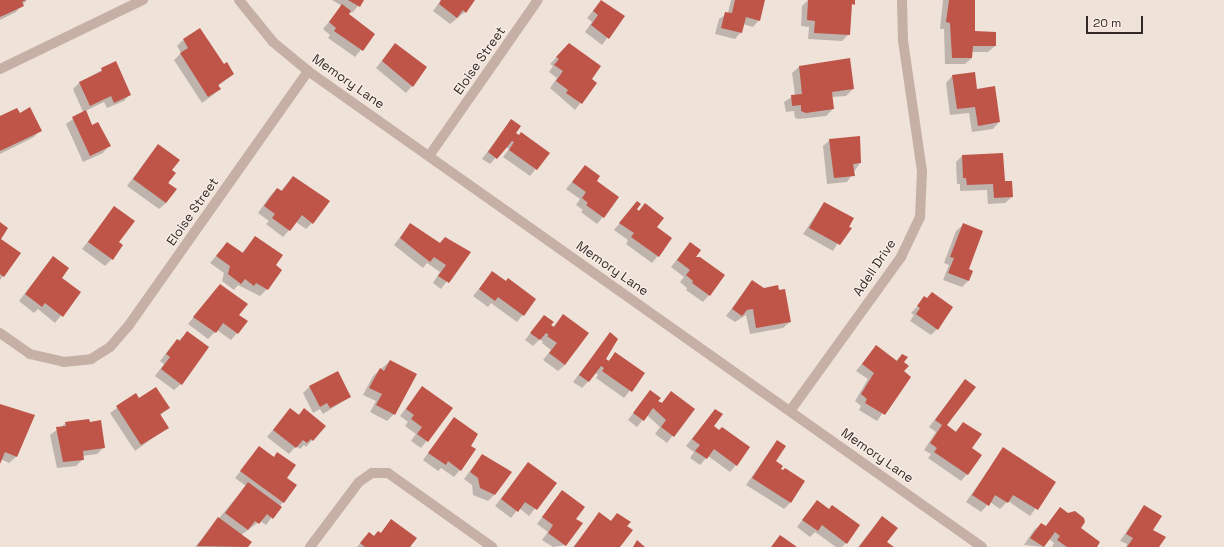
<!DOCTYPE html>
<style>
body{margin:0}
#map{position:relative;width:1224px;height:547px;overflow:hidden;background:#efe2d9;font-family:"Space Grotesk",sans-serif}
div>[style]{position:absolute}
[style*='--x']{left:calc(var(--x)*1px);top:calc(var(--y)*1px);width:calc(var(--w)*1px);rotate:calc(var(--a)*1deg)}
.shadow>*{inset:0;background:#0003}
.building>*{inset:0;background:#be5548}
.street>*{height:10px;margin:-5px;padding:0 5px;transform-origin:5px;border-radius:5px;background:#c6b0a6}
span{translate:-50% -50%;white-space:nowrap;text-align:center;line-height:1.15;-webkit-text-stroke:3px #f8ece5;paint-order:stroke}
.street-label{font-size:13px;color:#332926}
.scale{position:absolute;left:1086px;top:16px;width:57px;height:18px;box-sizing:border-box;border:2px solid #332926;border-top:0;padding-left:5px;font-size:12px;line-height:14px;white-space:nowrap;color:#332926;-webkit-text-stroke:3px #f8ece5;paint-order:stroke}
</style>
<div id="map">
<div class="shadow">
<i style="clip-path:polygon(0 0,27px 0,16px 12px,0 20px)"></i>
<i style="clip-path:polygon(332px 0,363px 0,352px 13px,350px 12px,348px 15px,374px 34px,355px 57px,328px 38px,330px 35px,323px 29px,342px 6px)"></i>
<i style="clip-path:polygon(441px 0,474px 0,465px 12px,450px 24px,433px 11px)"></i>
<i style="clip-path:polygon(731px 0,764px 0,759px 20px,753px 27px,743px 24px,741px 32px,735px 39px,715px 34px,719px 19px,728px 13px)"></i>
<i style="clip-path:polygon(808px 0,853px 0,850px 8px,849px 34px,842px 41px,808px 39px,809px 27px,801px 26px,802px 6px)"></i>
<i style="clip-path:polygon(943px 0,974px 0,974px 32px,995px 46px,988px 52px,972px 52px,972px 58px,965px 64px,945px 64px,944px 29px,940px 29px)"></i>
<i style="clip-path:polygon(601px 1px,624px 16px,602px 45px,585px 32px,592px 22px,587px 18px)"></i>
<i style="clip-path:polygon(183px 40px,233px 74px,218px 86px,220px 89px,213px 95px,202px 103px,174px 60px,181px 53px,177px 46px)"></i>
<i style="clip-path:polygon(395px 44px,412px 86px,406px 93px,376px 68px)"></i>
<i style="clip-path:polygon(569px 44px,590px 79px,596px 83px,575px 110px,550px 88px,557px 78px,549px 72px,553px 66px,550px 64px)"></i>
<i style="clip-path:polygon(849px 59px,853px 89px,846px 96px,831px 97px,833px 109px,826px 116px,799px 119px,795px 118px,794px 111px,786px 112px,784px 102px,795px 95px,792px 73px,799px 67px)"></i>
<i style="clip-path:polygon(116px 62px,130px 94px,124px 101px,107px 108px,104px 102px,85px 111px,92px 126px,109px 146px,103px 153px,83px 162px,66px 124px,83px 112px,73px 89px,79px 83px)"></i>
<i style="clip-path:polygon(952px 76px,976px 90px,999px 122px,993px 129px,972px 132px,969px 113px,950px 115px,946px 83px)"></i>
<i style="clip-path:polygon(19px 114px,40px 130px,34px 137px,0 154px,0 118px)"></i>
<i style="clip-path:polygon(511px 120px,515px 133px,549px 153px,530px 176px,503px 157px,509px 149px,506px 147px,490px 164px,482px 159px)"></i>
<i style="clip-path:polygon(830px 140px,860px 163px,847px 182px,827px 184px,823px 146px)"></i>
<i style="clip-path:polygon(158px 145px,171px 170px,166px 203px,159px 209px,127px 186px)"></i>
<i style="clip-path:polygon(962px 156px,1004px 182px,1012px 197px,1005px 203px,988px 204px,987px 190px,960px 191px,960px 184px,957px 184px,956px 162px)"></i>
<i style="clip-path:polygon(585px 166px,595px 181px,603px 217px,597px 224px,581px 212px,583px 210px,576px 205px,580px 199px,566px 189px)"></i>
<i style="clip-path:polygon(293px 177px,312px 223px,306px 229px,296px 222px,283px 237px,266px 224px,269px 221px,258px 213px,270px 196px,277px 189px,280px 192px)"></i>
<i style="clip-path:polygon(824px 203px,848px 227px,833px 251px,803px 234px)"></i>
<i style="clip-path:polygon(645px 204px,656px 227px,658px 256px,652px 263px,626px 244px,628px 240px,614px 230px,631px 209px,638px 212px)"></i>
<i style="clip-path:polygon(115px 207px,118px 242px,112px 259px,105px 266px,82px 249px)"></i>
<i style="clip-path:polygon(410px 224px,439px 244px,445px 238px,469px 252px,441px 289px,433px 283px,440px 272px,427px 263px,423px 268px,394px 245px)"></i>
<i style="clip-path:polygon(963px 225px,967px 269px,972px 271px,968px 281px,962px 287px,943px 280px,949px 265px,944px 263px,956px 231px)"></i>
<i style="clip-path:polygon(255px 237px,274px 265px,267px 289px,260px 296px,238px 285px,234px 290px,222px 281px,224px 273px,210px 263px,227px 243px,241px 254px)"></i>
<i style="clip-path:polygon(0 239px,3px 276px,0 280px)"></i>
<i style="clip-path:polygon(690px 243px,709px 295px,703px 302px,686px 290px,687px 288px,680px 282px,684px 277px,671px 267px)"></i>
<i style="clip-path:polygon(53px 257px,61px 278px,80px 292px,55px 323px,38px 309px,34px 313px,19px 301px)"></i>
<i style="clip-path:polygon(492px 273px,535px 299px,517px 322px,491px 303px,488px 307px,473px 296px)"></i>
<i style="clip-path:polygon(752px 281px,763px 289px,790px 322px,783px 328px,750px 334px,746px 315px,735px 322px,726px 316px)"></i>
<i style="clip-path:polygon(214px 292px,238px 316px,237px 333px,231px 340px,217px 330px,208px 339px,188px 324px)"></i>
<i style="clip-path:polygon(925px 298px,937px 329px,931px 335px,910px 321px,914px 315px,911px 313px)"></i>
<i style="clip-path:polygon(544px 316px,553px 327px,563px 316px,565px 365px,558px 371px,543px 360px,551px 350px,542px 343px,543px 342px,540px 339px,533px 346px,525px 340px)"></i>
<i style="clip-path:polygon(187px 333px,181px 384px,174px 390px,155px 376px,164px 364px,160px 361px,171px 347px)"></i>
<i style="clip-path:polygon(610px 334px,605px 359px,608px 361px,615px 354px,643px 374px,624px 398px,596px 378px,598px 375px,596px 373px,582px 388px,573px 382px)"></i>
<i style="clip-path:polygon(876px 346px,896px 361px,902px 355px,903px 372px,910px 377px,877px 421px,859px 410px,861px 406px,855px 401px,868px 379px,856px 371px)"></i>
<i style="clip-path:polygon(390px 361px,394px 414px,387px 421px,370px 412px,376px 401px,363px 395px,373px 376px)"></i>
<i style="clip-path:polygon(338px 372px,350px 397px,323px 414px,320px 409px,313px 413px,303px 393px,309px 387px)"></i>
<i style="clip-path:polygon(965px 380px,945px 426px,955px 432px,964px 423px,971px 449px,967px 474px,961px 481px,928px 458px,931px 454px,924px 450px,936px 432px,929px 427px)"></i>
<i style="clip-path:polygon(422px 387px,452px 409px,421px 448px,411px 441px,416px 434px,405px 426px,408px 422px,400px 416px)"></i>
<i style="clip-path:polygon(650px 391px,661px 404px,671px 392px,693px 409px,667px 443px,655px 434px,660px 427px,647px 415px,637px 427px,628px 420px)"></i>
<i style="clip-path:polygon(135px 395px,138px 399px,168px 408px,160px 416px,168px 427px,135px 451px,110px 413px)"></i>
<i style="clip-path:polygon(0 405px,34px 416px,16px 457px,9px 463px,1px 459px,0 461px)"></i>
<i style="clip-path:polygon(290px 409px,298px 415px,304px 410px,324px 426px,306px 447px,304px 445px,300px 449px,296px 446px,289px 454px,267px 437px)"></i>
<i style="clip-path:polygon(715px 410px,712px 426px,736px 465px,730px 472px,708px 456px,700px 465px,690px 458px,694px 452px,686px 446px)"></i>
<i style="clip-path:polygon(454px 418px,470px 446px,460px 470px,454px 477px,441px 468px,438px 471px,423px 460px)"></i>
<i style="clip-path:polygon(66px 423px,103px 448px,97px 454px,82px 456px,83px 459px,76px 466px,57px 468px,50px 435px)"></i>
<i style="clip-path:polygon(777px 441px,775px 462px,790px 503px,784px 509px,746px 485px)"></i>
<i style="clip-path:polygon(259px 448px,286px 478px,283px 502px,266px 525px,260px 521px,241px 535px,250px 542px,247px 547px,195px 547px,246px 486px,235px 478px)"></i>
<i style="clip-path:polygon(1003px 449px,1055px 482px,1030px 516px,1008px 501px,1000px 509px,990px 502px,981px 512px,966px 502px)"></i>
<i style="clip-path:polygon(482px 455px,495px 494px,488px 501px,473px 495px,472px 485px,464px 479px)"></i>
<i style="clip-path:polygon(528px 463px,556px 483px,529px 516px,519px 508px,511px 518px,495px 506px)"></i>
<i style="clip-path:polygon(562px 491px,575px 519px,566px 545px,553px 547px,542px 540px,548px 532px,537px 524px)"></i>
<i style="clip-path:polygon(817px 501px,846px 543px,842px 547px,836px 547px,815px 532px,810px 537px,797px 527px)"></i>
<i style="clip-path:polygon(1144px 506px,1158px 547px,1126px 547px,1127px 544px,1120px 541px)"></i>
<i style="clip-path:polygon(1060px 509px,1079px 528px,1095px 547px,1052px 547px,1054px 543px,1049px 539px,1043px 547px,1024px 545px,1034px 530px,1041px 524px,1045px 527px)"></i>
<i style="clip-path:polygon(599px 514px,610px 522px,617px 514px,626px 526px,619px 547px,573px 547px)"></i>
<i style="clip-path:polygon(882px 517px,886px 542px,892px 547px,858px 547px)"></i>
<i style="clip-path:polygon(391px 520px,409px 547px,357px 547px,369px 533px,374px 537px,380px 534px)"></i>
</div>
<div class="building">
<i style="clip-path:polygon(0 0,26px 0,22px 2px,24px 6px,0 17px)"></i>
<i style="clip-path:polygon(348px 0,364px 0,360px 7px)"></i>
<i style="clip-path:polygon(441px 0,475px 0,466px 13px,463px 10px,457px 18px,439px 4px)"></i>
<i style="clip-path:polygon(601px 0,625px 16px,609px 39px,591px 25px,598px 15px,593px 11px)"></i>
<i style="clip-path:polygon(735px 0,765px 0,760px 21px,746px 17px,742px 33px,721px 28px,725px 12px,732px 13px)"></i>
<i style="clip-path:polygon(808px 0,855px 0,855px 5px,852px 4px,850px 35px,814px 33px,815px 21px,807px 20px)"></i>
<i style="clip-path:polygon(949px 0,975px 0,975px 31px,996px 32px,996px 46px,973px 46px,972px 58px,952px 58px,950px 23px,946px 22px)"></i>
<i style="clip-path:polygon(342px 4px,351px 11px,349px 14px,375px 34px,363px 51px,334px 31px,336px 28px,329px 22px)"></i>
<i style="clip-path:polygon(200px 28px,224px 64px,227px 62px,234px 74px,218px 85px,221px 89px,208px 97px,180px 53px,188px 48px,183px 39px)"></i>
<i style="clip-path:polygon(395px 43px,427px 67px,413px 87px,382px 61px)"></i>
<i style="clip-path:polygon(569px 43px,601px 66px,592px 79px,597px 83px,582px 104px,566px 93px,568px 90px,556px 81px,563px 71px,554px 65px,559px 59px,556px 57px)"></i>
<i style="clip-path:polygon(850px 58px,854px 89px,832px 92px,834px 109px,806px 113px,801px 111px,801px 105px,792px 106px,791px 95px,802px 94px,799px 66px)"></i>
<i style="clip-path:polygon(116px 61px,131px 95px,114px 103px,111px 96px,90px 106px,79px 82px,102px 71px,101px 68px)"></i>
<i style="clip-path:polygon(975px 72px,977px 89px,995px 86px,1000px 122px,978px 126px,975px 107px,957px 109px,952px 75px)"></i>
<i style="clip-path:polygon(30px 107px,42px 131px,0 151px,0 116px,17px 108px,20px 113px)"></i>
<i style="clip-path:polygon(86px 110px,92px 125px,98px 122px,111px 146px,90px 156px,72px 117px)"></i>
<i style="clip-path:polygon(511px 119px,521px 126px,516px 133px,519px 135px,521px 132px,550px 153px,537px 170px,509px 150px,514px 142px,512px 141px,497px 159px,488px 152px)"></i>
<i style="clip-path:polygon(860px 136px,861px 163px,853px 164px,855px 176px,834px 178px,829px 139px)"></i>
<i style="clip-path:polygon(158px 144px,180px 160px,172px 170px,176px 173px,168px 183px,177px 189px,166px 203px,133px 179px)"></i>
<i style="clip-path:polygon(1003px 153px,1005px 181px,1012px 181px,1013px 197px,994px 198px,993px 184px,967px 185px,966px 178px,963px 178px,962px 155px)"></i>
<i style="clip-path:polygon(585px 165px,600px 176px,597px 181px,619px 197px,604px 218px,586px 205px,588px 203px,582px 198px,586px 192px,572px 182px)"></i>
<i style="clip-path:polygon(293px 176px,330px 201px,313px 224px,302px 215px,290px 231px,272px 218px,275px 214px,264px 206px,277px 188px,282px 191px)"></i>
<i style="clip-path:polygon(637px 201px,641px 204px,637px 209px,639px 211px,645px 203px,664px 218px,657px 227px,672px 238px,659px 257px,631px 237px,634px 233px,619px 223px)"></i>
<i style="clip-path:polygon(824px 202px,854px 218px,849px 227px,852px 228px,840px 245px,809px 228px)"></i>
<i style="clip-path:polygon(114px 206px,135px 221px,119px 242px,123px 245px,113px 260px,88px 242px)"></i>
<i style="clip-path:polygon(0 222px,8px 228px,1px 239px,21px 253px,4px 277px,0 274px)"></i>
<i style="clip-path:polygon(410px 223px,440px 243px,445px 237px,471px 252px,449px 283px,438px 276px,446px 265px,434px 257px,430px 262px,400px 238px)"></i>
<i style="clip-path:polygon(963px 223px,983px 231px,969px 269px,973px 271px,969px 281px,948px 273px,954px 258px,950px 257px)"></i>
<i style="clip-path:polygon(255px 236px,283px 255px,276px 265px,282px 270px,268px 290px,256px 283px,254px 286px,245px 279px,241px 284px,228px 274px,230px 266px,216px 256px,227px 242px,243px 253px)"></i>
<i style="clip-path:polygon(690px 242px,701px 250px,696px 257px,700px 257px,725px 275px,710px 296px,692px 283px,693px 281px,686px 275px,690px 270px,677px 260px)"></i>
<i style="clip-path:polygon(53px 256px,69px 268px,62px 278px,81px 292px,63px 317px,45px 303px,42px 307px,25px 294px)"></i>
<i style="clip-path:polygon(492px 271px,506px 281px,508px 278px,536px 299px,524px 316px,498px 297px,495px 301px,479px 289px)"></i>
<i style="clip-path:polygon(752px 280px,764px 288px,778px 285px,779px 290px,785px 289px,791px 322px,756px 328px,753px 309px,747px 310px,742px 316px,732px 309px)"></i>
<i style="clip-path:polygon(220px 284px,248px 304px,239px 315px,248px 321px,238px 334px,223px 323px,216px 333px,193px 317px)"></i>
<i style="clip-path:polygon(932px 292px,953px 307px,938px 330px,916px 314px,920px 308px,917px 306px,924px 296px,927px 298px)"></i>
<i style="clip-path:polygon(563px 314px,589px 333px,565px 365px,549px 353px,557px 343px,547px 336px,549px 335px,546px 333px,540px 340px,530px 333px,544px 315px,554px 322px,551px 325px,554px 327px)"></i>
<i style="clip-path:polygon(187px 331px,209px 347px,182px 385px,161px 369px,170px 357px,166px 354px,177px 339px,180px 341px)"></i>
<i style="clip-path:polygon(610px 332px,618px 339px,606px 359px,609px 361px,615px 352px,645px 373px,632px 392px,602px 371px,604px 368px,601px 366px,589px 382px,579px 375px)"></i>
<i style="clip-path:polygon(876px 345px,897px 361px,902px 354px,908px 357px,904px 362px,909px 366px,904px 371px,911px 377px,885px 415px,865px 403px,867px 399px,861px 394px,874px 373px,862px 364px)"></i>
<i style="clip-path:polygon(390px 360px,417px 374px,395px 415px,376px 405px,382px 394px,369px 388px,380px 368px,384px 371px)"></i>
<i style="clip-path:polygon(338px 371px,351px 397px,330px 408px,327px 403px,320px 407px,309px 386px)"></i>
<i style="clip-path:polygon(965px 379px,976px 387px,947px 425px,956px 432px,963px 422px,982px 434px,972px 448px,982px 455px,968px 475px,934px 452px,937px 448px,930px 443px,942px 425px,935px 420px)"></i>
<i style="clip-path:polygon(422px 386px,453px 408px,428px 442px,417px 434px,422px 427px,411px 419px,414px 415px,406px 409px)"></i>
<i style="clip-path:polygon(156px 387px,170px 408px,160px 414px,169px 428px,141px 445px,116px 406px,136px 393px,139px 398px)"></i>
<i style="clip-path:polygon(650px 390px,661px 398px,658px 401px,662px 403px,671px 391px,695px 409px,674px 437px,661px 427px,666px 420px,653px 408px,644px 421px,633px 413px)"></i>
<i style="clip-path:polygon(0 404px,35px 415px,17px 457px,5px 452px,0 464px)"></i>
<i style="clip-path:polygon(290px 408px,299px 415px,304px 408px,326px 426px,313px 441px,311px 439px,307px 443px,303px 440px,296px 448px,273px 430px)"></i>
<i style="clip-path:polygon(715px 409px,723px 414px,714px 426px,719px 430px,722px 427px,750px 447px,737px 466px,714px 449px,707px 459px,695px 451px,700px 445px,692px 439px)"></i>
<i style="clip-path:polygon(454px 417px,478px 434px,471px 446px,476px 449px,461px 471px,448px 461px,446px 465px,428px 453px)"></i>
<i style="clip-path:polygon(89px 419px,90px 422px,101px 420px,105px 448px,83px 451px,84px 460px,63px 462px,56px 427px,66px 426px,65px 422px)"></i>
<i style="clip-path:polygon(777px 440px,786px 446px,776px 461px,783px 466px,781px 469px,783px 470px,785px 468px,805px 481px,791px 503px,752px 478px)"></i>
<i style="clip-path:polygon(259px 446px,274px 457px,277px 452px,296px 465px,287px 478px,297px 485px,284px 503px,240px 471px)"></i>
<i style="clip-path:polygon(1003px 447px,1056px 482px,1038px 510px,1013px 495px,1008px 503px,995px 495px,989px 506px,972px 495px)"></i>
<i style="clip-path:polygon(482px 454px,512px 472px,495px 495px,480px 488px,478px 478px,470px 472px)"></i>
<i style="clip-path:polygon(528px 462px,557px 483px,537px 510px,525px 502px,518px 512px,501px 499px)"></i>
<i style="clip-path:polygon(248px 482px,282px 507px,273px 519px,267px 514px,259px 524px,255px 521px,248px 530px,225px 513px)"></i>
<i style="clip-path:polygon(562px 490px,585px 507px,576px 519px,583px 523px,566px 546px,548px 533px,553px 525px,542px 517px)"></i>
<i style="clip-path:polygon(817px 500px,829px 509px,832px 505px,860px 525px,847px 544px,822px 525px,818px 531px,802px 520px)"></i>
<i style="clip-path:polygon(1144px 505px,1162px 516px,1153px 530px,1166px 537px,1159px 547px,1127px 547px,1133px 538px,1126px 534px)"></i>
<i style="clip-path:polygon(1060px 507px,1068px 513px,1075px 511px,1084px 518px,1085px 522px,1081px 528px,1100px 542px,1097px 547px,1067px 547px,1057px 540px,1060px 536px,1055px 532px,1044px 547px,1030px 538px,1041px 523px,1046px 526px)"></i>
<i style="clip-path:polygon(599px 512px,611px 521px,617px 513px,631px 522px,627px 526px,633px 530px,620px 547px,574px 547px)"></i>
<i style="clip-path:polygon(882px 516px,898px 528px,887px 542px,894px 547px,859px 547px)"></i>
<i style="clip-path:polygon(218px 517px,252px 542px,248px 547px,197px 546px)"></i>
<i style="clip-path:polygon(391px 519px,417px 538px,410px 547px,365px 547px,360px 543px,369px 532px,374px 536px,378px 531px,381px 533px)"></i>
<i style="clip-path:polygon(780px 535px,797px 547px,771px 547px)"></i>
<i style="clip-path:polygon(637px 540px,645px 547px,633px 547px)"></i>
</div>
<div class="street">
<i style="--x:239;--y:0;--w:54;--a:51"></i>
<i style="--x:273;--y:42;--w:45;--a:39.6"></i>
<i style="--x:308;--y:71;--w:825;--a:35.23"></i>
<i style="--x:0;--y:69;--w:159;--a:-25.8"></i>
<i style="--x:429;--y:156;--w:190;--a:-55.1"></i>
<i style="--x:0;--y:333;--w:37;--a:35"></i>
<i style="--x:30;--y:354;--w:35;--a:13"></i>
<i style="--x:64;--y:362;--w:27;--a:-6"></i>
<i style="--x:91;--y:359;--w:22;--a:-32"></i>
<i style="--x:110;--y:347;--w:29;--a:-49"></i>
<i style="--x:129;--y:325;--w:311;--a:-54.8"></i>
<i style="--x:790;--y:411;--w:190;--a:-54.2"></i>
<i style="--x:901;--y:257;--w:44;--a:-64.6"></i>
<i style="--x:920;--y:217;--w:46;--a:-87.5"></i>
<i style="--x:922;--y:171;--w:131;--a:-98.3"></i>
<i style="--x:903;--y:41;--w:41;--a:-91.4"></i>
<i style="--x:310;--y:547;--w:81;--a:-53"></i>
<i style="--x:359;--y:482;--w:16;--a:-35"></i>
<i style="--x:372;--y:473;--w:16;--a:0"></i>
<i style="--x:388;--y:473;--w:128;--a:35.4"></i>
</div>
<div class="street-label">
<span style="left:480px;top:61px;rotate:-55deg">Eloise Street</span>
<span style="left:348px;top:82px;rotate:35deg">Memory Lane</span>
<span style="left:193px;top:212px;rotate:-55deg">Eloise Street</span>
<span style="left:875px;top:268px;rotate:-56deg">Adell Drive</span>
<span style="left:612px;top:269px;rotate:35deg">Memory Lane</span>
<span style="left:877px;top:456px;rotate:35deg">Memory Lane</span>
</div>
<div class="scale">20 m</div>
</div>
